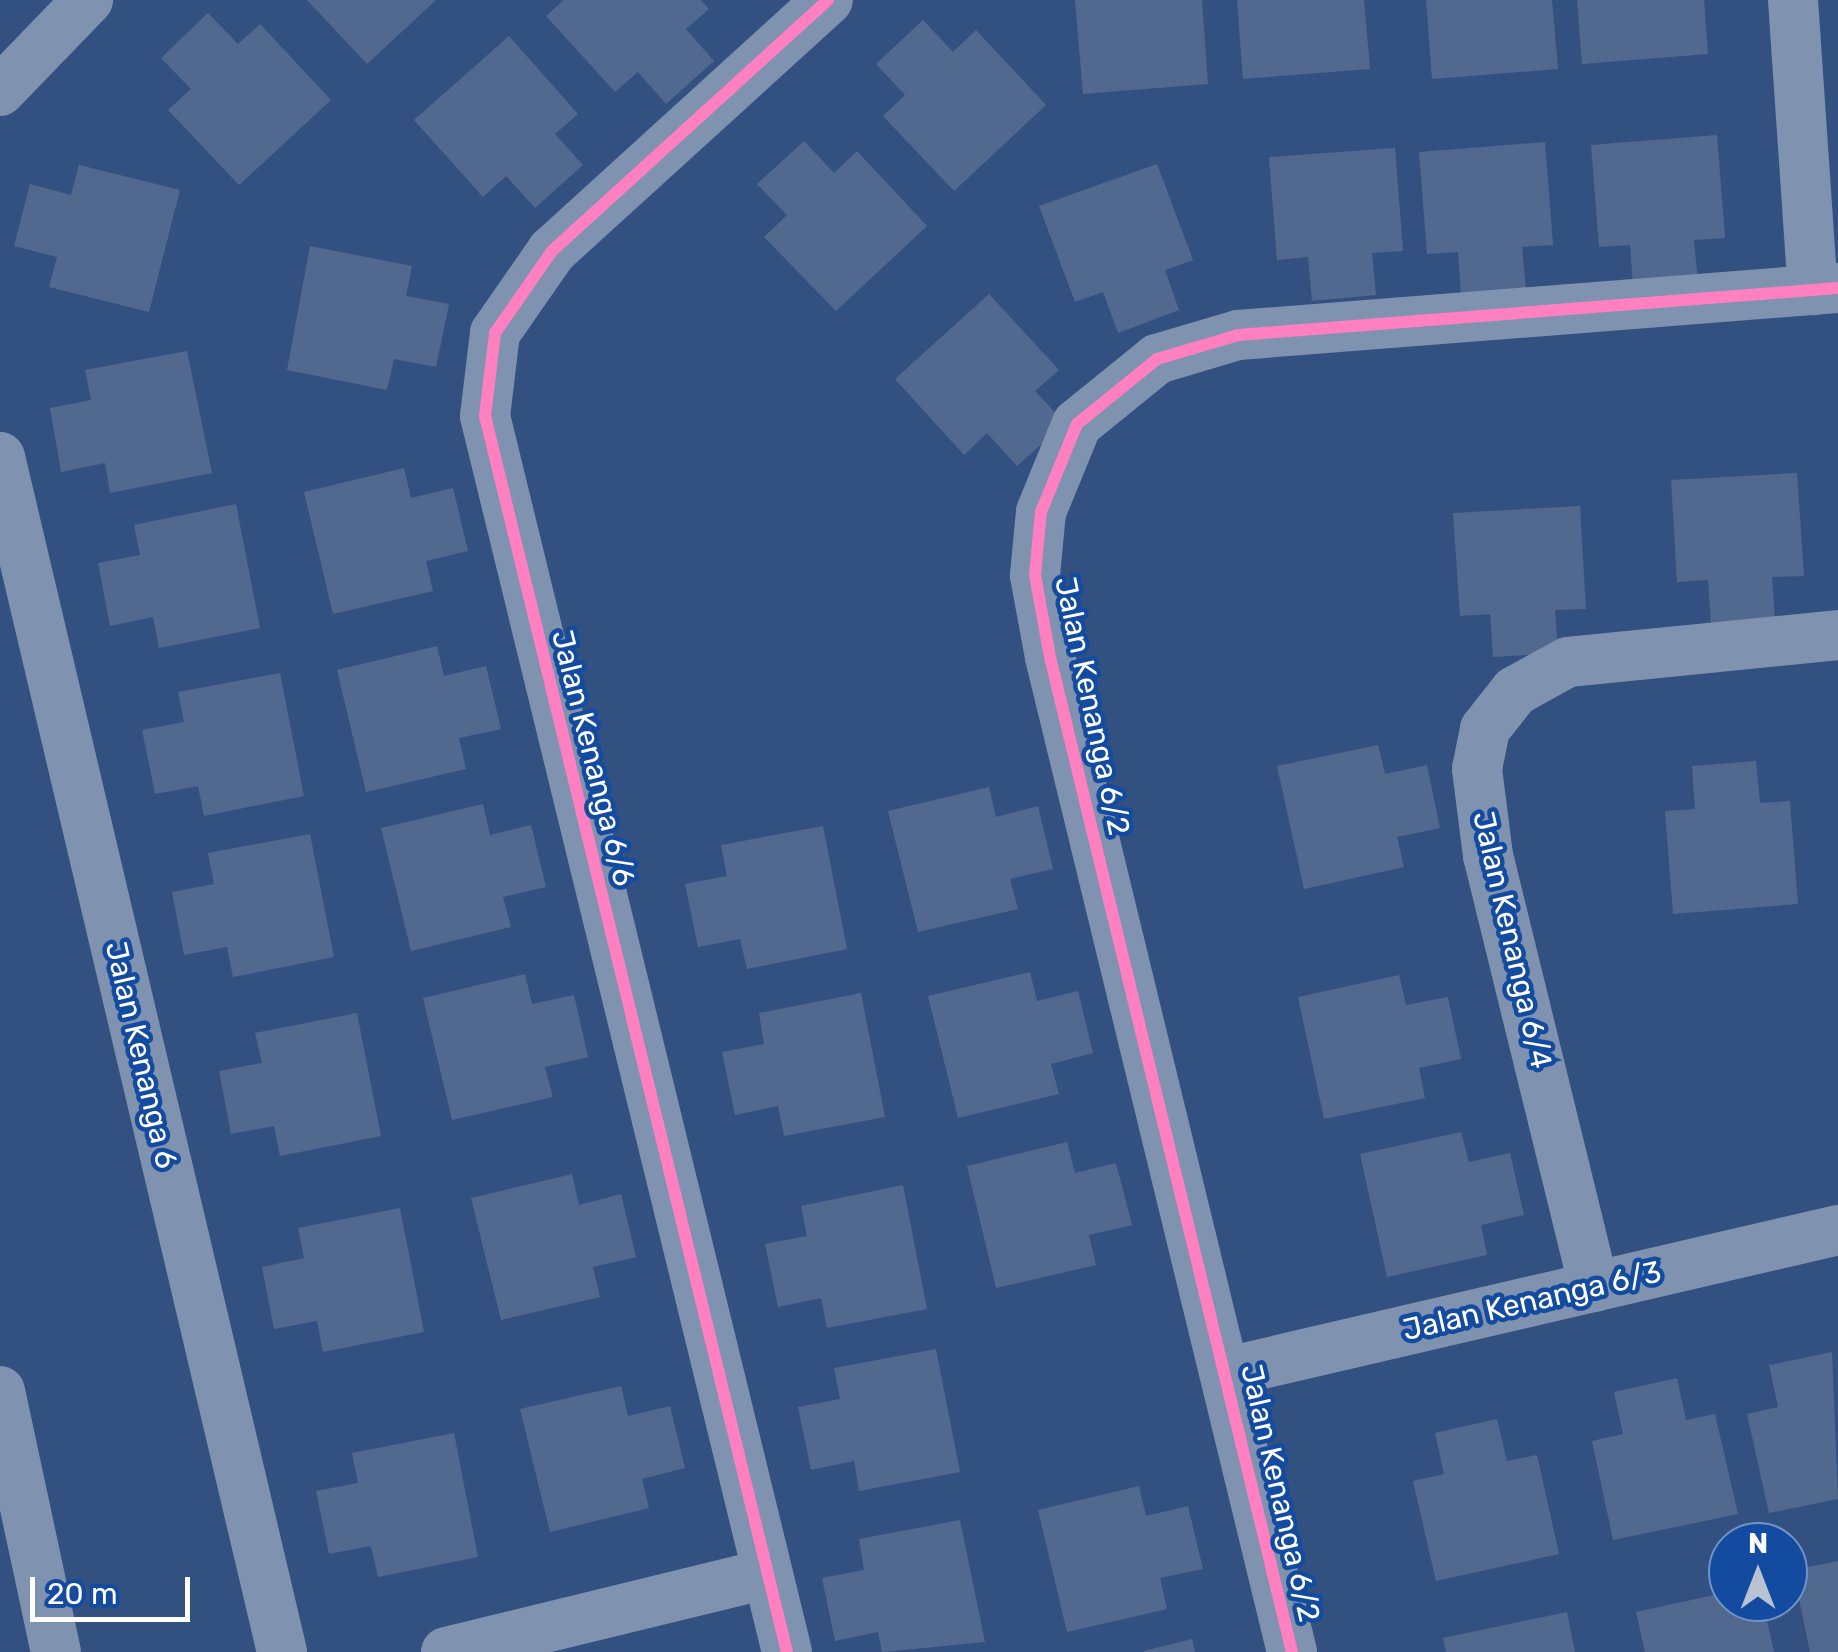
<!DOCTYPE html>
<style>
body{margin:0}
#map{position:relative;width:1838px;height:1652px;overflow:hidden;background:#335180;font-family:Rubik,sans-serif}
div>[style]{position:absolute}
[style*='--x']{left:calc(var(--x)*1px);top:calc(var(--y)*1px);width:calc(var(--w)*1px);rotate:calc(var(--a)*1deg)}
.building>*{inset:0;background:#51698e}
.minor>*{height:50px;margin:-25px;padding:0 25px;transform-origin:25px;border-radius:25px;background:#7f92b0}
.cycleway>*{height:12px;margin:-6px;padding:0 6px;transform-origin:6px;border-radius:6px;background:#ff80c0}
span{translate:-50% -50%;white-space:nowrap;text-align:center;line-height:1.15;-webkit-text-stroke:9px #134ba0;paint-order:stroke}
.street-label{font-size:30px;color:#fff}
.north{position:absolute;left:1708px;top:1522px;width:100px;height:100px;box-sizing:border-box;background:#134ba0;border:2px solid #7193c6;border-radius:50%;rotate:0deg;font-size:28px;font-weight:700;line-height:40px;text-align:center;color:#fff}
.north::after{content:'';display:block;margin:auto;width:35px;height:45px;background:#b8c2d3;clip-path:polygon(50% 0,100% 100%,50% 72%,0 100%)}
.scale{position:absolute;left:30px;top:1577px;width:160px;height:45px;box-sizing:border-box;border:5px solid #fff;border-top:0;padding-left:12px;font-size:30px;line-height:35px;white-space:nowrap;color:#fff;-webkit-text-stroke:8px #134ba0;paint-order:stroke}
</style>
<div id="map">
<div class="building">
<i style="clip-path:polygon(307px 0,436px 0,367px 64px)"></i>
<i style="clip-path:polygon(564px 0,701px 0,709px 9px,686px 29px,714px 61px,666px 104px,638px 72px,615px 92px,546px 16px)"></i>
<i style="clip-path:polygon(1075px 0,1202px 0,1208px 84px,1083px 94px)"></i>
<i style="clip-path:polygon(1237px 0,1364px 0,1370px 69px,1243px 79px)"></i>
<i style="clip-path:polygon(1426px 0,1552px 0,1558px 69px,1432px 79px)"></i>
<i style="clip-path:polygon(1577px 0,1704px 0,1708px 54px,1582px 64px)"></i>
<i style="clip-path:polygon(208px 13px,238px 44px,260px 24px,331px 100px,239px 185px,168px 110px,191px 89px,161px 58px)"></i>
<i style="clip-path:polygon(923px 20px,953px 52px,976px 30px,1046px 105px,954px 191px,883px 116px,905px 95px,876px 64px)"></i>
<i style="clip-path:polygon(509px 36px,578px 114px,555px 134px,583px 165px,535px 208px,506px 176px,483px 197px,414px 120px)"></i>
<i style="clip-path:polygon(1717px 135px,1725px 238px,1694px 240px,1698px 283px,1633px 288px,1630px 245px,1599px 247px,1591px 145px)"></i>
<i style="clip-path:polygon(804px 141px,834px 173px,857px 151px,927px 226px,836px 311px,764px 237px,787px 215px,757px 184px)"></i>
<i style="clip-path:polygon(1545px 142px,1553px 245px,1522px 247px,1526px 290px,1461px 294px,1458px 252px,1427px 254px,1419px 152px)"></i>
<i style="clip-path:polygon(1395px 148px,1403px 251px,1372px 253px,1376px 295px,1312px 301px,1308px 257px,1277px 260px,1269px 157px)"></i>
<i style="clip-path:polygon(1157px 164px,1193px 260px,1165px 270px,1179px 310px,1118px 333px,1103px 292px,1075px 302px,1039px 206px)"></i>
<i style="clip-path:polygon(79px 165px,180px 190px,149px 312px,49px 287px,57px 257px,14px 246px,30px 184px,71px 195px)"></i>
<i style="clip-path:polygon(310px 246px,412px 266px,406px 296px,449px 304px,436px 367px,394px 359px,387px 390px,287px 370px)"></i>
<i style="clip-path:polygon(989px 294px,1059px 370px,1035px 391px,1065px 423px,1017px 466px,987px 433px,964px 455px,895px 379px)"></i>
<i style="clip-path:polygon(187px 351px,212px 473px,110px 493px,105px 463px,61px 472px,50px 408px,91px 400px,85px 370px)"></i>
<i style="clip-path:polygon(404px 468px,411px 498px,453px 488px,468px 551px,426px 561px,433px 591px,333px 614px,304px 492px)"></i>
<i style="clip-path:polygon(1797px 473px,1804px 576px,1772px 577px,1775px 620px,1711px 624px,1708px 580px,1677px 582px,1671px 480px)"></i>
<i style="clip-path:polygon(236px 504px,260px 628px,159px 648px,153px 617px,110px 626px,98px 563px,140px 555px,134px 525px)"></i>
<i style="clip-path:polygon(1580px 506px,1586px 609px,1555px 610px,1558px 653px,1493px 657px,1490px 614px,1460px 616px,1453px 513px)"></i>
<i style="clip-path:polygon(437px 646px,444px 676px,486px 666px,501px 729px,459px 738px,466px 769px,366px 792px,337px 670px)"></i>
<i style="clip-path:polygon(280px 673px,304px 796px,204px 816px,198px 786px,155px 794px,142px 730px,184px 722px,178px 692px)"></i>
<i style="clip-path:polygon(1378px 745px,1385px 774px,1427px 765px,1440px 828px,1397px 837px,1404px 867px,1304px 889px,1277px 766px)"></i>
<i style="clip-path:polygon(1756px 761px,1760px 803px,1790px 801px,1798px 904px,1673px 914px,1665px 811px,1695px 809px,1692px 766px)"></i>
<i style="clip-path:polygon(989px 787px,996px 817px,1038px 806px,1053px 869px,1010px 879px,1018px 909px,918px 932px,888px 811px)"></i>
<i style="clip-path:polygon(483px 804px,490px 835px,531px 825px,546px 887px,503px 897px,511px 927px,411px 951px,381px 828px)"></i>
<i style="clip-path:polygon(823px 826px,847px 949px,747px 969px,740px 939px,698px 947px,685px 884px,727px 876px,721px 845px)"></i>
<i style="clip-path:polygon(310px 834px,334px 957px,233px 977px,227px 947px,184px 955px,172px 892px,214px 884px,208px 853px)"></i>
<i style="clip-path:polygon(1030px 972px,1037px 1001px,1078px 991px,1093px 1053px,1051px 1064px,1059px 1094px,958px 1118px,928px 996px)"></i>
<i style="clip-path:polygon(525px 974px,532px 1004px,574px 995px,588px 1057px,545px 1067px,553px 1097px,452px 1120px,423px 998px)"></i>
<i style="clip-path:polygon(1399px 975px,1406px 1005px,1448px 997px,1461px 1059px,1419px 1068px,1425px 1098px,1324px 1119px,1298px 997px)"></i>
<i style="clip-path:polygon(861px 993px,885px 1117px,784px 1136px,778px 1106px,735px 1115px,722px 1052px,764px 1044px,759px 1013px)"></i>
<i style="clip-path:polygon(357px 1013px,381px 1136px,280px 1156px,274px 1126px,231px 1134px,219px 1071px,262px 1063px,255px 1033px)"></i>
<i style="clip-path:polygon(1461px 1132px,1469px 1162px,1510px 1153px,1524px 1215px,1481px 1225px,1487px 1255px,1387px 1277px,1360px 1154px)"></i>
<i style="clip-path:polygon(1067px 1142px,1075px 1173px,1116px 1163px,1132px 1225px,1089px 1235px,1096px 1265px,996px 1288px,967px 1166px)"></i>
<i style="clip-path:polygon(572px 1174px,579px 1205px,621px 1194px,636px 1257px,593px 1267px,600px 1297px,501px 1320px,471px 1198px)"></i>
<i style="clip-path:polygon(903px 1185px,927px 1309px,827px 1328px,821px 1298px,778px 1307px,765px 1244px,807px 1236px,801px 1206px)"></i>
<i style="clip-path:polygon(400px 1208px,424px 1332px,323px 1352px,317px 1321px,274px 1329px,262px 1267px,304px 1258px,298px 1228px)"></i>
<i style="clip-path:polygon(936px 1349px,960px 1472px,859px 1491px,854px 1461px,811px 1470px,798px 1407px,840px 1399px,834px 1368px)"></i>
<i style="clip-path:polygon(1832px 1352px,1838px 1499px,1769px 1513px,1747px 1414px,1778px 1407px,1769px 1365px)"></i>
<i style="clip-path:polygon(1677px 1378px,1686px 1420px,1715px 1414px,1738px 1514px,1613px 1540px,1592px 1441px,1623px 1434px,1614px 1392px)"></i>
<i style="clip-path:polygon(621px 1386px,628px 1416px,670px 1406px,685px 1468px,642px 1479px,649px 1508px,550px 1532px,520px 1409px)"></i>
<i style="clip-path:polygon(1497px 1419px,1507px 1461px,1537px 1455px,1559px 1554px,1436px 1581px,1413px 1481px,1444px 1474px,1435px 1433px)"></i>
<i style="clip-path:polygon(454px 1433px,478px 1557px,378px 1577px,371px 1546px,329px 1554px,316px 1491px,358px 1483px,352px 1453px)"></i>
<i style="clip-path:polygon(1139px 1486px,1146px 1516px,1188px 1506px,1203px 1569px,1160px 1578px,1167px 1609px,1067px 1632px,1038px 1510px)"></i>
<i style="clip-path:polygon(960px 1520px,985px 1642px,882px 1652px,878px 1632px,835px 1641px,822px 1578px,864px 1570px,859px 1539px)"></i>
<i style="clip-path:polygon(1838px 1561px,1838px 1652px,1810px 1652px,1793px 1570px)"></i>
<i style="clip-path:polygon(1728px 1592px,1728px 1602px,1763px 1602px,1774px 1652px,1645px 1652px,1636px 1612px)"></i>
<i style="clip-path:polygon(1567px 1612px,1575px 1652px,1446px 1652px,1443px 1638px)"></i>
<i style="clip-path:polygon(1192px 1639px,1195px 1652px,1144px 1652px,1144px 1651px)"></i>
</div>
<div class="minor">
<i style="--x:1793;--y:0;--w:291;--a:86.1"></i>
<i style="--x:0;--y:91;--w:127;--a:-46"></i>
<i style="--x:0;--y:457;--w:1228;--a:76.72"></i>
<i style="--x:1594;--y:1287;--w:444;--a:-103.8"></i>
<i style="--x:1488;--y:856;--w:88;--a:-97.2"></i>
<i style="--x:1477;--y:769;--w:41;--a:-78.7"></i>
<i style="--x:1485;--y:729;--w:48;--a:-51.7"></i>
<i style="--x:1515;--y:691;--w:60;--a:-28.7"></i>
<i style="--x:1568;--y:662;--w:271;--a:-5.7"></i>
<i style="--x:1227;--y:1372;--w:627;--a:-13.08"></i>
<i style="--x:0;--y:1391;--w:267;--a:77.9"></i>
<i style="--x:446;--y:1652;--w:330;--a:-13.7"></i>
<i style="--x:787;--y:1652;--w:1272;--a:-103.73"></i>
<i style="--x:485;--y:416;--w:84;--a:-83.1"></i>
<i style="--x:495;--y:333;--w:100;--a:-55.2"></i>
<i style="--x:552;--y:251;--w:373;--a:-42.3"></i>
<i style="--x:1292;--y:1652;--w:1024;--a:-103.67"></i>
<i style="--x:1050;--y:657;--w:83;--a:-100.4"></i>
<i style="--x:1035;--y:575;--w:63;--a:-84.6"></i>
<i style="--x:1041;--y:512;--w:95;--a:-67.8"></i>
<i style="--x:1077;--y:424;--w:103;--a:-39.1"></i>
<i style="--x:1157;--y:359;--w:84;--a:-16.5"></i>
<i style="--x:1238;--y:335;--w:602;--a:-4.48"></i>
</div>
<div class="cycleway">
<i style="--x:787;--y:1652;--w:1272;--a:-103.73"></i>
<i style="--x:485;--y:416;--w:84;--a:-83.1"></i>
<i style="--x:495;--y:333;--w:100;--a:-55.2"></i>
<i style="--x:552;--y:251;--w:373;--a:-42.3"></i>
<i style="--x:1292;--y:1652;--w:1024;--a:-103.67"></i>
<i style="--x:1050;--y:657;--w:83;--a:-100.4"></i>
<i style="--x:1035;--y:575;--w:63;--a:-84.6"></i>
<i style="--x:1041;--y:512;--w:95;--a:-67.8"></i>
<i style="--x:1077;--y:424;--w:103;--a:-39.1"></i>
<i style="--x:1157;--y:359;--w:84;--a:-16.5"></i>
<i style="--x:1238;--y:335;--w:602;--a:-4.48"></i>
</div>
<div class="street-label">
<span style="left:1092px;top:706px;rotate:78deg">Jalan Kenanga 6/2</span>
<span style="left:593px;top:758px;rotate:76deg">Jalan Kenanga 6/6</span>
<span style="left:1512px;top:940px;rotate:77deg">Jalan Kenanga 6/4</span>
<span style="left:141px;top:1055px;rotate:77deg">Jalan Kenanga 6</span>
<span style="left:1532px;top:1301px;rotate:-13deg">Jalan Kenanga 6/3</span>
<span style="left:1280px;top:1493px;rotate:77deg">Jalan Kenanga 6/2</span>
</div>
<div class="north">N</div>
<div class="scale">20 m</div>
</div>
